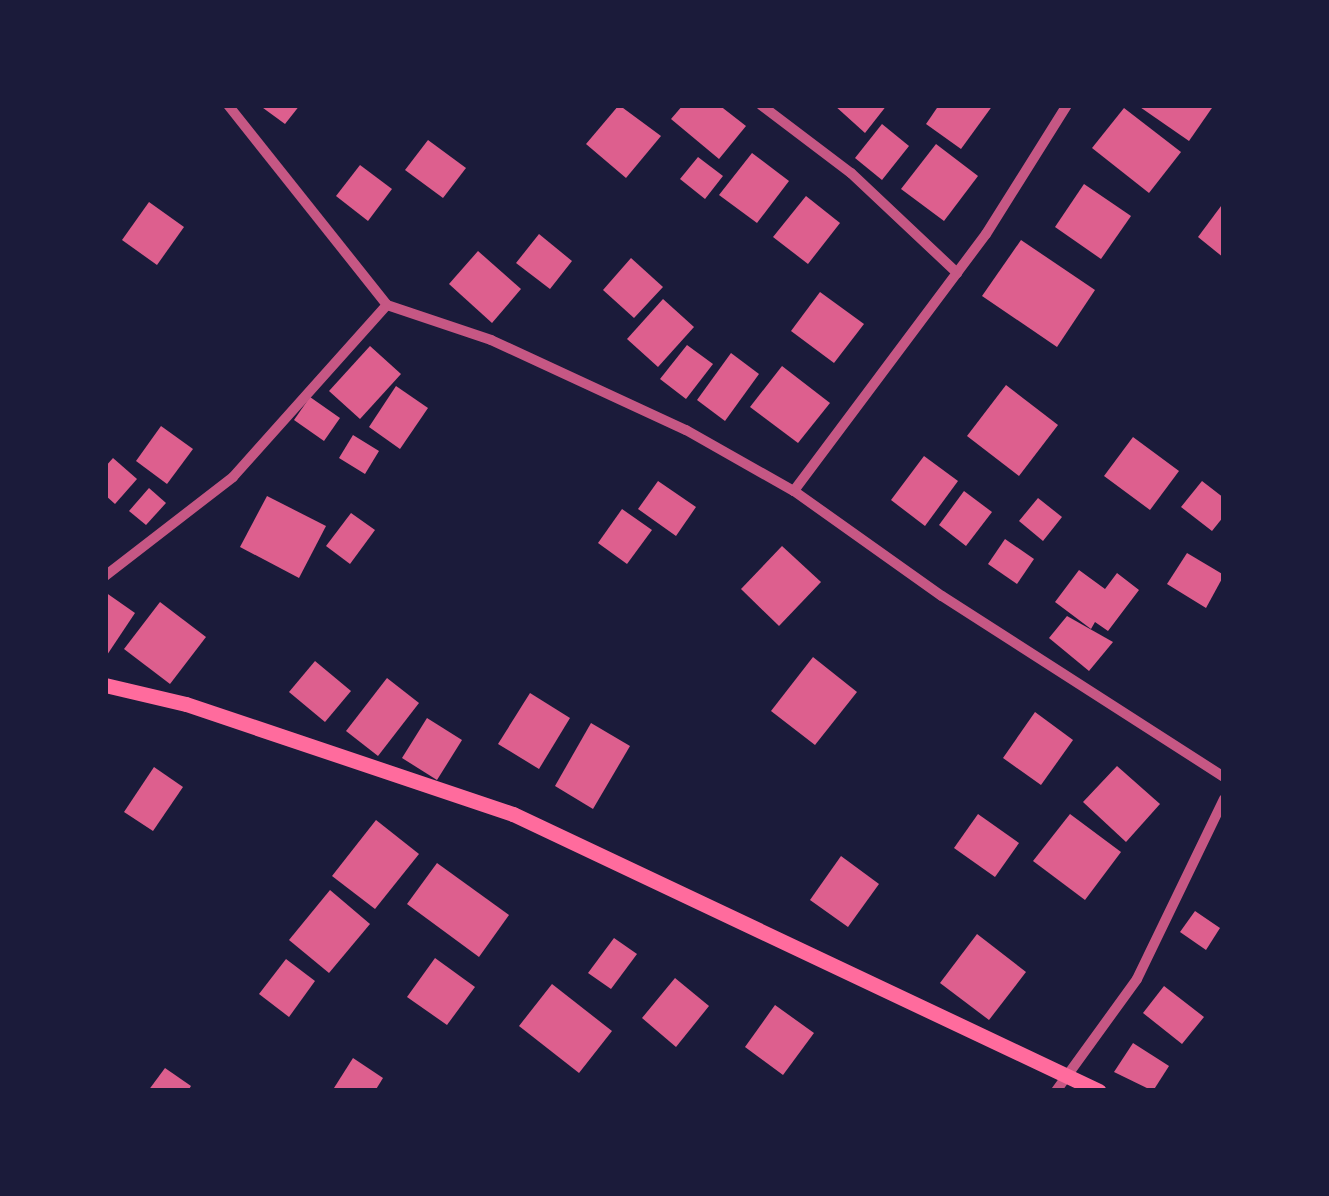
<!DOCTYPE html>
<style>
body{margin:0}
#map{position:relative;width:1329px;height:1196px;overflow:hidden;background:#1b1b3a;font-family:"Varela Round",sans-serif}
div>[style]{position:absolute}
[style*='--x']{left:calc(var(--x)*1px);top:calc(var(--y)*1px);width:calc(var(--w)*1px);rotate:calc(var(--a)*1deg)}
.building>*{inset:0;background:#dd5f8e}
.minor>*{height:10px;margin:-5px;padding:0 5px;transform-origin:5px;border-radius:5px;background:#c65784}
.secondary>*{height:15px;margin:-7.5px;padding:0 7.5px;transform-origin:7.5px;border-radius:7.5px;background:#ff6b9d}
span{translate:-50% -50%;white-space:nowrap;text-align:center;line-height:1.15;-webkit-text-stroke:8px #1b1b3a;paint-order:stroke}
.frame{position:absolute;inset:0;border:108px solid #1b1b3a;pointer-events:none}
</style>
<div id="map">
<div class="building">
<i style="clip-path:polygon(259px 105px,300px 105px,285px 124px)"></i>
<i style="clip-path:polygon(619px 105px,661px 136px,626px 178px,586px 144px)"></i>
<i style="clip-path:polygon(683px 105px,719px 105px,746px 126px,719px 159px,671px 119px)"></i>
<i style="clip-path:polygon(834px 105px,887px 105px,865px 133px)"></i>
<i style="clip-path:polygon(939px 105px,993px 105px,961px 149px,926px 124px)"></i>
<i style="clip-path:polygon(1137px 105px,1214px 105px,1189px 141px)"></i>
<i style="clip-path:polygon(1124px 108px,1181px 152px,1149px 193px,1092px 148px)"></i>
<i style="clip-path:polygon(882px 124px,909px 146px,882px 180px,855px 158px)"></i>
<i style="clip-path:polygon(428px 140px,466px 168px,443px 198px,405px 170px)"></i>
<i style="clip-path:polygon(936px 144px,978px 176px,944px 221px,901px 189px)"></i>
<i style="clip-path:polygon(752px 153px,789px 181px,757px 223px,719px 195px)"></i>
<i style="clip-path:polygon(698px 157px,723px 176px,705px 199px,680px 179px)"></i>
<i style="clip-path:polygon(360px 165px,392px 189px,368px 221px,336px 196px)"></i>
<i style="clip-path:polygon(1084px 184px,1131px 216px,1101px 259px,1055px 227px)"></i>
<i style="clip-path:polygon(806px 196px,840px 223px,808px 264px,773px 237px)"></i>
<i style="clip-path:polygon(149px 202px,184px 227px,157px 265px,122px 240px)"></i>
<i style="clip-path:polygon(1224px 202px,1224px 258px,1198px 237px)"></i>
<i style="clip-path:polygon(539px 234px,572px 261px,550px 289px,516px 263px)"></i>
<i style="clip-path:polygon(1021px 240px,1095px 290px,1057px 347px,982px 296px)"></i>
<i style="clip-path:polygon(478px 251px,521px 289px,492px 323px,449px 284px)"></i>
<i style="clip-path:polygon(631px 258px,663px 287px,634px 318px,603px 290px)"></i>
<i style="clip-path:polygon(820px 292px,864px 324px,834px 363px,791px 331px)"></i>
<i style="clip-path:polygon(663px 299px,694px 327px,658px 367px,627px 339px)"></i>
<i style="clip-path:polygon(687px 345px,713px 364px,686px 399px,660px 379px)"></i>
<i style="clip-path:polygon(370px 346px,401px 374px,360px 419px,329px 391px)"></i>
<i style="clip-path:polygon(731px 353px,759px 374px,725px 421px,697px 400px)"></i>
<i style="clip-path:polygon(782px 366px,830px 403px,798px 443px,750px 407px)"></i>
<i style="clip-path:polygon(1006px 385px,1058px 425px,1019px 476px,967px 436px)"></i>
<i style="clip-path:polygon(396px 386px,428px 408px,400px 449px,369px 427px)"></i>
<i style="clip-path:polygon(310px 397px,340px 418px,324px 441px,294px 420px)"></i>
<i style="clip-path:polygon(161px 426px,193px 449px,167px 484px,136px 461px)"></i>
<i style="clip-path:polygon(353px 435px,379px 451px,365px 474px,339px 458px)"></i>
<i style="clip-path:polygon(1133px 437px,1179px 471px,1150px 510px,1104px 476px)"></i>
<i style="clip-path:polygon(924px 456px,958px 481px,925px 526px,891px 500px)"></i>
<i style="clip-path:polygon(113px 458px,137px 479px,115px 504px,105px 495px,105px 467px)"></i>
<i style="clip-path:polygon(658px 481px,696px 507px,676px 536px,638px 509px)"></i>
<i style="clip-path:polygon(1202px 481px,1224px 498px,1224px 516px,1212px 531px,1181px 507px)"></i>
<i style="clip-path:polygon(149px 488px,166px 503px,146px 525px,129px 511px)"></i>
<i style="clip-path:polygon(964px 491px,992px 512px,966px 546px,939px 525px)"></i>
<i style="clip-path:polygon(267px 496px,326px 526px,299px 578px,240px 547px)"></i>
<i style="clip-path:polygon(1038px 498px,1062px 517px,1043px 541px,1019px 521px)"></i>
<i style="clip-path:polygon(622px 509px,652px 530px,627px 564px,598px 543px)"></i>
<i style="clip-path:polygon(351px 513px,375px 530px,350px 564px,326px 546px)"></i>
<i style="clip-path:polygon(1005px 539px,1034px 559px,1017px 584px,988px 564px)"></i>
<i style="clip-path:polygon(782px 546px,821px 582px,779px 626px,741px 589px)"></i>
<i style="clip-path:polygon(1187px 553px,1224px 575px,1206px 608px,1167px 584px)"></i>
<i style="clip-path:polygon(1079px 570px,1105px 589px,1117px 573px,1139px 590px,1108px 631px,1095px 622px,1091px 629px,1055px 602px)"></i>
<i style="clip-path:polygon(105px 592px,135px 613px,105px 658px)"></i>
<i style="clip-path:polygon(160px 602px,206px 637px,170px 684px,124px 649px)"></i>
<i style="clip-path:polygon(1067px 616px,1113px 642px,1089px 671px,1049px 638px)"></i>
<i style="clip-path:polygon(813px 657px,857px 692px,815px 745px,771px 711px)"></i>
<i style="clip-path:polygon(315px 661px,351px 691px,325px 722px,289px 692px)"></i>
<i style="clip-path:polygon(387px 678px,419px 703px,378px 756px,346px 731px)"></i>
<i style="clip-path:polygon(530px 693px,570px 718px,539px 769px,498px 744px)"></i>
<i style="clip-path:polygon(1035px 712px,1073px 740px,1041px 785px,1003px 758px)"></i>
<i style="clip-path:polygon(427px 718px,462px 740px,437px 780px,402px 758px)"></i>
<i style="clip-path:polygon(591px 723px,630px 746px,593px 809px,555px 786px)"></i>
<i style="clip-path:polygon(1117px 766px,1160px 804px,1126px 842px,1083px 802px)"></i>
<i style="clip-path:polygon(154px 767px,183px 787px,153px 831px,124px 812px)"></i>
<i style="clip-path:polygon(978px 814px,1019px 843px,995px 877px,954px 848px)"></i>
<i style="clip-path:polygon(1070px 814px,1121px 852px,1085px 900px,1033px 861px)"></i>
<i style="clip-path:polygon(376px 820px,419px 854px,375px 909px,332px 876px)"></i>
<i style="clip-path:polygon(841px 856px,879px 884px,848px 927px,810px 900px)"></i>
<i style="clip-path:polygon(437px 863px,509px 915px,479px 957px,407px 904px)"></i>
<i style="clip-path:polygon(330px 890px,370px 924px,329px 973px,289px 940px)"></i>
<i style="clip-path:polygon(1195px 911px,1220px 928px,1206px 950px,1180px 932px)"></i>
<i style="clip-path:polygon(977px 934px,1026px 972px,989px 1020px,940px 983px)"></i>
<i style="clip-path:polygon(614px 938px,637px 954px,611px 989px,588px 973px)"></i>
<i style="clip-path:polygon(435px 958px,475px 987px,447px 1025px,407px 997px)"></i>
<i style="clip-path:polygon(286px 959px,315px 981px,289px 1017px,259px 994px)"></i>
<i style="clip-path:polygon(675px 978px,709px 1006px,676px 1047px,642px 1018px)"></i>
<i style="clip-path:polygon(552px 984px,612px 1031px,579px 1073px,519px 1026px)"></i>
<i style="clip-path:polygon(1164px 986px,1204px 1017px,1182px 1044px,1143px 1013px)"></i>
<i style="clip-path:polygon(775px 1005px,814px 1033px,783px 1075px,745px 1047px)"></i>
<i style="clip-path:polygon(1133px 1043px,1169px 1066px,1153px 1091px,1114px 1072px)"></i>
<i style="clip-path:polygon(353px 1058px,383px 1078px,375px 1091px,334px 1088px)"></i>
<i style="clip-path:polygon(165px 1068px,191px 1086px,188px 1091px,148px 1091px)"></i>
</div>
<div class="minor">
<i style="--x:228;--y:105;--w:256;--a:51.5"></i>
<i style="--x:761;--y:105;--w:113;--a:37.1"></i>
<i style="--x:851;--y:173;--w:146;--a:43.3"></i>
<i style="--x:1067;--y:105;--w:152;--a:122.1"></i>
<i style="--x:986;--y:234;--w:321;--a:126.8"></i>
<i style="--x:794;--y:491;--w:181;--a:35.4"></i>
<i style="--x:942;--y:596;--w:335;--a:32.7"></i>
<i style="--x:105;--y:576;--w:162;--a:-37.7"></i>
<i style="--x:233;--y:477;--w:231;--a:-48.2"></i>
<i style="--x:387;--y:305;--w:110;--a:18.6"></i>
<i style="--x:491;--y:340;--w:215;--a:24.8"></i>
<i style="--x:686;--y:430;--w:124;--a:29.5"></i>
<i style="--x:1056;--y:1091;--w:138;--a:-54.1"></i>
<i style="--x:1137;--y:979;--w:200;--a:-64.2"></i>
</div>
<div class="secondary">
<i style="--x:105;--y:685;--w:83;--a:13.2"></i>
<i style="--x:186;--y:704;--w:345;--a:18.6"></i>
<i style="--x:513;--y:814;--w:648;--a:25.3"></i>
</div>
<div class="frame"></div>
</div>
